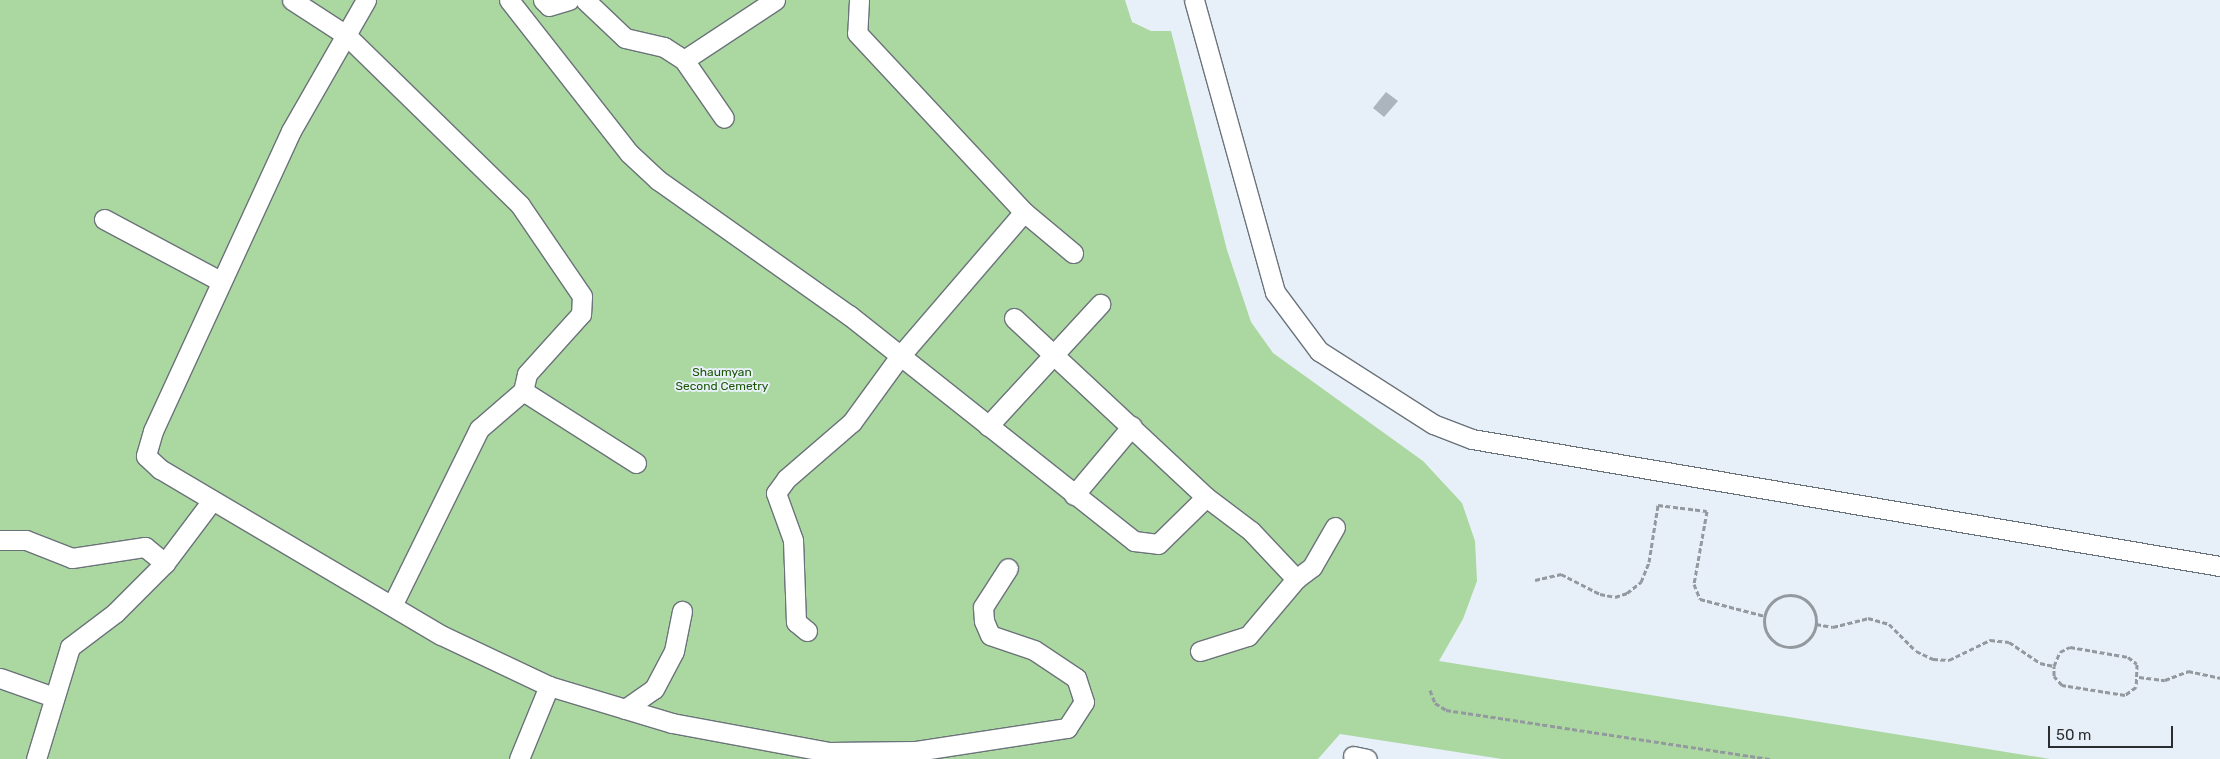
<!DOCTYPE html>
<style>
body{margin:0}
#map{position:relative;width:2220px;height:759px;overflow:hidden;background:#e7f0f8;font-family:Rubik,sans-serif}
div>[style]{position:absolute}
[style*='--x']{left:calc(var(--x)*1px);top:calc(var(--y)*1px);width:calc(var(--w)*1px);rotate:calc(var(--a)*1deg)}
.green>*{inset:0;background:#abd7a0}
.building>*{inset:0;background:#acb5bd}
.path>*{height:3px;margin-top:-1.5px;transform-origin:0;background:repeating-linear-gradient(90deg,#93999f 0 5px,transparent 0 7.5px)}
.path>.ring{margin:-1.5px;padding:0;box-sizing:content-box;background:none;border:3px solid #93999f;border-radius:50%}
.roads{filter:drop-shadow(1px 0 #6b737a) drop-shadow(-1px 0 #6b737a) drop-shadow(0 1px #6b737a) drop-shadow(0 -1px #6b737a)}
.minor>*{height:19px;margin:-9.5px;padding:0 9.5px;transform-origin:9.5px;border-radius:9.5px;background:#fff}
span{translate:-50% -50%;white-space:nowrap;text-align:center;line-height:1.15;-webkit-text-stroke:4px #e7f0f8;paint-order:stroke}
.park-label{font-size:12px;color:#1b5504}
.scale{position:absolute;left:2048px;top:726px;width:125px;height:22px;box-sizing:border-box;border:2px solid #2b2e31;border-top:0;padding-left:6px;font-size:15px;line-height:18px;white-space:nowrap;color:#2b2e31;-webkit-text-stroke:4px #e7f0f8;paint-order:stroke}
</style>
<div id="map">
<div class="green">
<i style="clip-path:polygon(0 0,1125px 0,1132px 22px,1151px 31px,1171px 31px,1227px 250px,1251px 322px,1273px 353px,1423px 461px,1462px 503px,1475px 541px,1477px 581px,1463px 619px,1439px 661px,2050px 759px,1502px 759px,1340px 734px,1318px 759px,0 759px)"></i>
</div>
<div class="building">
<i style="clip-path:polygon(1386px 92px,1398px 101px,1384px 117px,1373px 108px)"></i>
</div>
<div class="path">
<i style="--x:1535;--y:580;--w:27;--a:-13"></i>
<i style="--x:1561;--y:574;--w:44;--a:27.1"></i>
<i style="--x:1600;--y:594;--w:15;--a:11"></i>
<i style="--x:1615;--y:597;--w:13;--a:-18"></i>
<i style="--x:1627;--y:593;--w:18;--a:-38"></i>
<i style="--x:1641;--y:582;--w:22;--a:-68"></i>
<i style="--x:1649;--y:562;--w:58;--a:-81"></i>
<i style="--x:1658;--y:505;--w:49;--a:7"></i>
<i style="--x:1707;--y:511;--w:74;--a:100.1"></i>
<i style="--x:1694;--y:584;--w:16;--a:68"></i>
<i style="--x:1700;--y:599;--w:67;--a:14.7"></i>
<i class="ring" style="left:1764px;top:595px;width:49px;height:49px"></i>
<i style="--x:1816;--y:624;--w:17;--a:10"></i>
<i style="--x:1833;--y:627;--w:36;--a:-14"></i>
<i style="--x:1868;--y:618;--w:22;--a:16"></i>
<i style="--x:1889;--y:624;--w:38;--a:45"></i>
<i style="--x:1916;--y:651;--w:19;--a:25"></i>
<i style="--x:1933;--y:659;--w:16;--a:4"></i>
<i style="--x:1949;--y:660;--w:46;--a:-26"></i>
<i style="--x:1990;--y:640;--w:19;--a:6"></i>
<i style="--x:2009;--y:642;--w:37;--a:34"></i>
<i style="--x:2040;--y:663;--w:14;--a:12"></i>
<i style="--x:2070;--y:647;--w:59;--a:9.8"></i>
<i style="--x:2128;--y:657;--w:11;--a:38"></i>
<i style="--x:2137;--y:664;--w:23;--a:92"></i>
<i style="--x:2136;--y:687;--w:14;--a:144"></i>
<i style="--x:2125;--y:695;--w:64;--a:-171"></i>
<i style="--x:2062;--y:685;--w:12;--a:-132"></i>
<i style="--x:2054;--y:676;--w:10;--a:-90"></i>
<i style="--x:2054;--y:666;--w:15;--a:-67"></i>
<i style="--x:2060;--y:652;--w:11;--a:-27"></i>
<i style="--x:2139;--y:677;--w:26;--a:7"></i>
<i style="--x:2165;--y:680;--w:25;--a:-21"></i>
<i style="--x:2188;--y:671;--w:33;--a:12"></i>
<i style="--x:1430;--y:690;--w:14;--a:69"></i>
<i style="--x:1435;--y:703;--w:13;--a:32"></i>
<i style="--x:1446;--y:710;--w:329;--a:8.6"></i>
</div>
<div class="roads">
<div class="minor">
<i style="--x:292;--y:0;--w:64;--a:32.9"></i>
<i style="--x:346;--y:35;--w:243;--a:44.3"></i>
<i style="--x:520;--y:205;--w:110;--a:55.7"></i>
<i style="--x:582;--y:296;--w:18;--a:93"></i>
<i style="--x:581;--y:314;--w:81;--a:132"></i>
<i style="--x:527;--y:374;--w:17;--a:103"></i>
<i style="--x:523;--y:391;--w:58;--a:139.2"></i>
<i style="--x:479;--y:429;--w:197;--a:116.2"></i>
<i style="--x:366;--y:0;--w:151;--a:119.8"></i>
<i style="--x:291;--y:131;--w:330;--a:114.7"></i>
<i style="--x:153;--y:431;--w:26;--a:106"></i>
<i style="--x:146;--y:456;--w:19;--a:43"></i>
<i style="--x:160;--y:469;--w:326;--a:30.6"></i>
<i style="--x:441;--y:635;--w:119;--a:25.3"></i>
<i style="--x:549;--y:686;--w:128;--a:16.7"></i>
<i style="--x:672;--y:723;--w:160;--a:10.5"></i>
<i style="--x:829;--y:752;--w:87;--a:-0.7"></i>
<i style="--x:916;--y:751;--w:153;--a:-8.7"></i>
<i style="--x:1067;--y:728;--w:31;--a:-57"></i>
<i style="--x:1084;--y:702;--w:25;--a:-108"></i>
<i style="--x:1076;--y:678;--w:50;--a:-146.3"></i>
<i style="--x:1034;--y:650;--w:46;--a:-161.2"></i>
<i style="--x:990;--y:635;--w:15;--a:-113"></i>
<i style="--x:984;--y:621;--w:14;--a:-94"></i>
<i style="--x:983;--y:607;--w:46;--a:-57.3"></i>
<i style="--x:509;--y:0;--w:194;--a:51.9"></i>
<i style="--x:629;--y:153;--w:40;--a:43"></i>
<i style="--x:658;--y:180;--w:234;--a:35.3"></i>
<i style="--x:849;--y:315;--w:364;--a:38.4"></i>
<i style="--x:1134;--y:541;--w:24;--a:7"></i>
<i style="--x:1158;--y:544;--w:67;--a:-44.4"></i>
<i style="--x:543;--y:0;--w:8;--a:45"></i>
<i style="--x:549;--y:6;--w:21;--a:-17"></i>
<i style="--x:585;--y:0;--w:55;--a:43.5"></i>
<i style="--x:625;--y:38;--w:40;--a:13"></i>
<i style="--x:664;--y:47;--w:24;--a:33"></i>
<i style="--x:684;--y:60;--w:70;--a:55.4"></i>
<i style="--x:859;--y:0;--w:33;--a:93"></i>
<i style="--x:857;--y:33;--w:245;--a:47"></i>
<i style="--x:1024;--y:212;--w:64;--a:39.9"></i>
<i style="--x:1194;--y:0;--w:303;--a:74.5"></i>
<i style="--x:1275;--y:292;--w:74;--a:53.3"></i>
<i style="--x:1319;--y:351;--w:135;--a:32.6"></i>
<i style="--x:1433;--y:424;--w:42;--a:21"></i>
<i style="--x:1472;--y:439;--w:759;--a:9.64"></i>
<i style="--x:684;--y:60;--w:109;--a:-33.4"></i>
<i style="--x:104;--y:219;--w:132;--a:28.1"></i>
<i style="--x:1014;--y:318;--w:262;--a:43"></i>
<i style="--x:1206;--y:497;--w:56;--a:37.1"></i>
<i style="--x:1251;--y:531;--w:66;--a:46.8"></i>
<i style="--x:523;--y:391;--w:134;--a:32.5"></i>
<i style="--x:988;--y:426;--w:166;--a:-47.4"></i>
<i style="--x:1074;--y:495;--w:90;--a:-50"></i>
<i style="--x:0;--y:540;--w:26;--a:0"></i>
<i style="--x:26;--y:540;--w:49;--a:21.4"></i>
<i style="--x:72;--y:558;--w:74;--a:-8.6"></i>
<i style="--x:145;--y:547;--w:26;--a:39"></i>
<i style="--x:807;--y:631;--w:14;--a:-141"></i>
<i style="--x:796;--y:622;--w:82;--a:-92.1"></i>
<i style="--x:793;--y:540;--w:50;--a:-109.9"></i>
<i style="--x:776;--y:493;--w:17;--a:-54"></i>
<i style="--x:786;--y:479;--w:87;--a:-40.8"></i>
<i style="--x:852;--y:422;--w:82;--a:-54"></i>
<i style="--x:900;--y:356;--w:190;--a:-49.3"></i>
<i style="--x:1200;--y:651;--w:50;--a:-17.4"></i>
<i style="--x:1248;--y:636;--w:75;--a:-49.9"></i>
<i style="--x:1296;--y:579;--w:20;--a:-37"></i>
<i style="--x:1312;--y:567;--w:46;--a:-60.1"></i>
<i style="--x:0;--y:678;--w:54;--a:19.4"></i>
<i style="--x:625;--y:709;--w:35;--a:-35"></i>
<i style="--x:654;--y:689;--w:43;--a:-62.2"></i>
<i style="--x:674;--y:651;--w:41;--a:-78.7"></i>
<i style="--x:1353;--y:756;--w:14;--a:12"></i>
<i style="--x:36;--y:759;--w:117;--a:-73.1"></i>
<i style="--x:70;--y:647;--w:56;--a:-37.1"></i>
<i style="--x:115;--y:613;--w:71;--a:-45"></i>
<i style="--x:165;--y:563;--w:76;--a:-53"></i>
<i style="--x:519;--y:759;--w:79;--a:-67.7"></i>
</div>
</div>
<div class="park-label">
<span style="left:722px;top:380px">Shaumyan<br>Second Cemetry</span>
</div>
<div class="scale">50 m</div>
</div>
